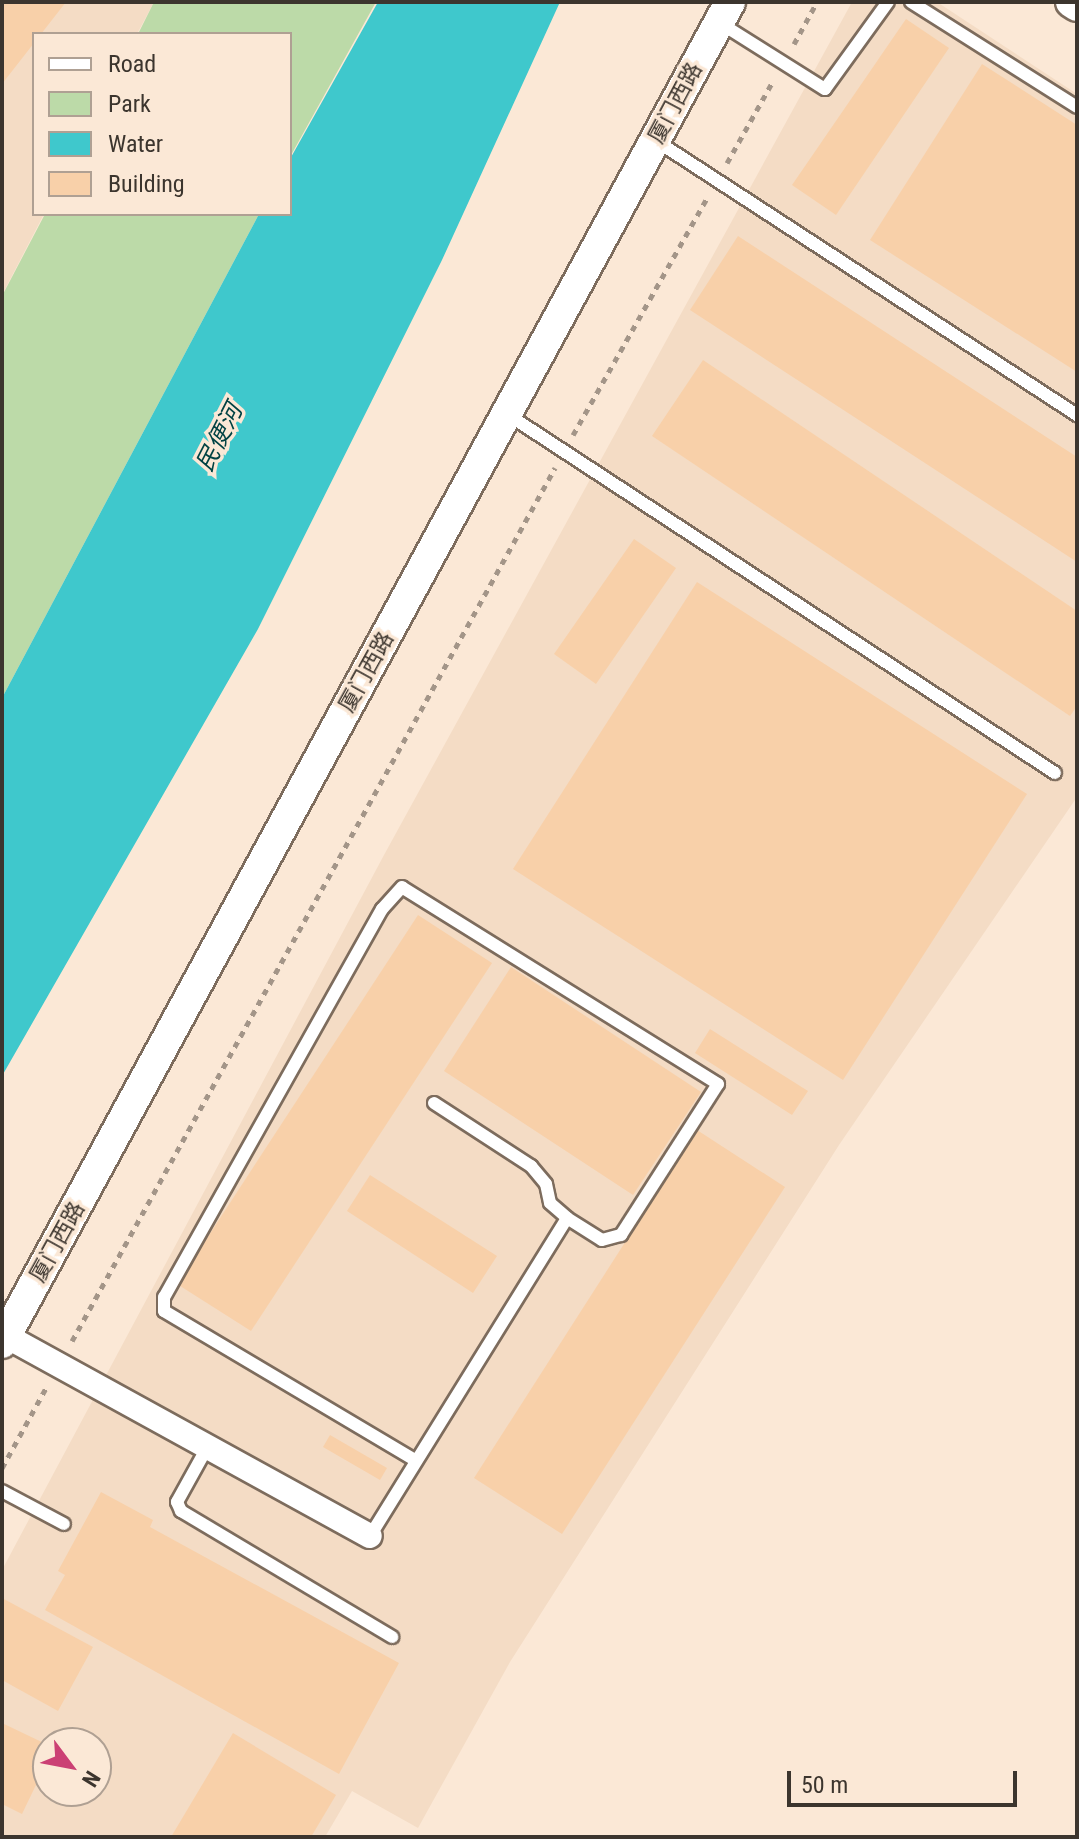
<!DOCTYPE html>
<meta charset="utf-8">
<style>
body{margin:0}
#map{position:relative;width:1079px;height:1839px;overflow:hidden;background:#fbe8d6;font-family:"Roboto Condensed","Noto Sans SC",sans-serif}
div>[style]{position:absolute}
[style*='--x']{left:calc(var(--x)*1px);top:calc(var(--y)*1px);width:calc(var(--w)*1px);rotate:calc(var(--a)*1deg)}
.built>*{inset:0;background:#f4dcc5}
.green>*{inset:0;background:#bcdaa8}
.water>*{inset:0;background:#3fc8cc}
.building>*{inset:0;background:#f8d0a9}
.path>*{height:5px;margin-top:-2.5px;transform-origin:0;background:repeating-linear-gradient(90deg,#a39588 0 6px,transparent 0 12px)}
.roads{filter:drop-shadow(2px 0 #7d6c5d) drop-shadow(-2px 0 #7d6c5d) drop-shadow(0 2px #7d6c5d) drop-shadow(0 -2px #7d6c5d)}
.service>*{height:12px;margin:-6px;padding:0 6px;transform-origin:6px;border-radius:6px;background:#fff}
.minor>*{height:24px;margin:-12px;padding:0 12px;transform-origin:12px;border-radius:12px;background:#fff}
.tertiary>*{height:30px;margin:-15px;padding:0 15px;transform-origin:15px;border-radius:15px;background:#fff}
span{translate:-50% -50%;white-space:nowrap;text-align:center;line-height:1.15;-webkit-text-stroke:7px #fbe8d6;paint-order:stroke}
.street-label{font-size:22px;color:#3c352e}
.water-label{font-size:24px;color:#014243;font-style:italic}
.frame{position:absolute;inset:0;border:4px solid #3c352e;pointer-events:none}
.legend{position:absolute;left:32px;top:32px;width:260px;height:184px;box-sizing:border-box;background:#fbe8d6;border:2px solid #afa093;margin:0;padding:10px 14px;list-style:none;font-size:24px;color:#3c352e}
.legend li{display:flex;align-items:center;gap:16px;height:40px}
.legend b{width:40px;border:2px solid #afa093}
.north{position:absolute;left:32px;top:1727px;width:80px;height:80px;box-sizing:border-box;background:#fbe8d6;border:2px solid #afa093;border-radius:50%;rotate:122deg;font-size:22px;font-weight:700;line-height:32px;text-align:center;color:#3c352e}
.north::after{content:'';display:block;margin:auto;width:28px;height:36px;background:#cb4074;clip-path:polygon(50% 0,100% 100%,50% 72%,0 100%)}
.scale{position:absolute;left:787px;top:1771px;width:230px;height:36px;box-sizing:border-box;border:4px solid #3c352e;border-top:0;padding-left:10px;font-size:24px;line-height:28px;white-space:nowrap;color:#3c352e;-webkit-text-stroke:6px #fbe8d6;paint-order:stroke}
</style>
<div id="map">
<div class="built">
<i style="clip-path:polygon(2px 2px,154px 2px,137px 34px,34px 34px,34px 214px,44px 214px,2px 295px)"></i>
<i style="clip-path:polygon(evenodd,852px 2px,937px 2px,1077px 94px,1077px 797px,839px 1145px,510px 1662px,418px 1828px,352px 1791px,325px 1837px,2px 1837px,2px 1570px,384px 855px,852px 2px,48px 1743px,96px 1743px,96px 1791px,48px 1791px,48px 1743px)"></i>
</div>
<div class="green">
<i style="clip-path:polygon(154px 2px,376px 2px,290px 157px,290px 34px,138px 34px)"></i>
<i style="clip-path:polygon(45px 214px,259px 214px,2px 698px,2px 296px)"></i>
</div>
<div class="water">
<i style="clip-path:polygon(378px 2px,560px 2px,442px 260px,258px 629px,2px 1076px,2px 698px,259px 214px,290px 214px,290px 159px)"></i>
</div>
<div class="building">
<i style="clip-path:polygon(2px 2px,66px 2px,41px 34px,34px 34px,34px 43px,2px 84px)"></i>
<i style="clip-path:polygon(906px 19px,949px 48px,836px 215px,792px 185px)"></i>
<i style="clip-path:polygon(982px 64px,1077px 125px,1077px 372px,870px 240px)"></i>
<i style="clip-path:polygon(738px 236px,1077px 457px,1077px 562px,690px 310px)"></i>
<i style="clip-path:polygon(703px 360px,1077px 611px,1077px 706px,1070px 716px,652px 436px)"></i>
<i style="clip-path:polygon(634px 539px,676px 568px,596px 684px,554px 654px)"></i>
<i style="clip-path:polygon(697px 582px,1027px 794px,843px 1080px,513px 869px)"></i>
<i style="clip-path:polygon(418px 915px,492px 963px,251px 1331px,177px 1284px)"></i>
<i style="clip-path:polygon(511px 967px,701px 1092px,633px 1195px,444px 1071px)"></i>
<i style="clip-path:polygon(710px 1029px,808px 1091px,792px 1115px,695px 1053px)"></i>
<i style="clip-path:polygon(697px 1130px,785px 1187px,562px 1534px,474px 1478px)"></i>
<i style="clip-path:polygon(370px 1175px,497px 1256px,473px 1293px,347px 1211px)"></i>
<i style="clip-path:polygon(330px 1435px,387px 1468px,380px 1480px,323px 1447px)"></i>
<i style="clip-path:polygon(101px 1492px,153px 1520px,150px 1527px,399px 1663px,339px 1774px,45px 1610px,65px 1575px,58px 1571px)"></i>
<i style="clip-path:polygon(2px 1598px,93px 1647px,58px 1711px,2px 1680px)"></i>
<i style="clip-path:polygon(2px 1723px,48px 1745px,48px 1760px,22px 1814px,2px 1804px)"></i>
<i style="clip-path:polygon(233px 1733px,336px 1795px,311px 1837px,171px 1837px)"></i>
</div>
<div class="path">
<i style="--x:794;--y:44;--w:48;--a:-61.3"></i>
<i style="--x:727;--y:163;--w:94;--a:-60.7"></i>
<i style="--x:573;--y:435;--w:274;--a:-60.5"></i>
<i style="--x:72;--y:1341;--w:998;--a:-61.05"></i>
<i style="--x:2;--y:1468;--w:91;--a:-61.2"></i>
</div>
<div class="roads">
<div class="service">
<i style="--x:911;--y:2;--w:196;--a:32.3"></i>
<i style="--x:720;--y:23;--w:124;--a:32.2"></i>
<i style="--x:825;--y:89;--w:107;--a:-54.1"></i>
<i style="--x:655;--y:140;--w:504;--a:33.09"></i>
<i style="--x:507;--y:414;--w:655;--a:33.23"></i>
<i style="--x:434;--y:1103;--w:116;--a:33"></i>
<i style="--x:531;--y:1166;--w:23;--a:50"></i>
<i style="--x:546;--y:1184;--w:19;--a:78"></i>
<i style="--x:550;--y:1203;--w:23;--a:41"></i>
<i style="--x:208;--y:1446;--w:64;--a:119"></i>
<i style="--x:177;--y:1502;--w:10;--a:66"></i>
<i style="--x:181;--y:1511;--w:246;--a:30.8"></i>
<i style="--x:2;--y:1491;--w:70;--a:28"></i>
<i style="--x:370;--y:1536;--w:374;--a:-58.2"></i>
<i style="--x:567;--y:1218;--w:41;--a:32.2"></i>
<i style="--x:602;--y:1240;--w:20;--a:-15"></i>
<i style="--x:621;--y:1235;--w:179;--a:-57.3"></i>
<i style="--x:718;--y:1084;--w:372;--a:-148.1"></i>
<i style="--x:402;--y:887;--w:30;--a:132"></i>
<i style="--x:382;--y:909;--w:445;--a:119.3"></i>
<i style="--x:164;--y:1297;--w:14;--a:90"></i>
<i style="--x:164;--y:1311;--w:292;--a:30.7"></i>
</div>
<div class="minor">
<i style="--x:6;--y:1336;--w:415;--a:28.8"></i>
</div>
<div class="tertiary">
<i style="--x:1071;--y:2;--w:7;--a:34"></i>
<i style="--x:2;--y:1343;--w:1526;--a:-61.5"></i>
</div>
</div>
<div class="street-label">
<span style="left:675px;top:103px;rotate:-62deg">厦门西路</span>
<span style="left:366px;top:672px;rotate:-61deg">厦门西路</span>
<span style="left:57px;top:1242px;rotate:-61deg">厦门西路</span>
</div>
<div class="water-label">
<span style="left:220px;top:438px;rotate:-63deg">民便河</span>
</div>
<div class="frame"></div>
<ul class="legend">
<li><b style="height:10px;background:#fff"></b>Road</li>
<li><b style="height:22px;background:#bcdaa8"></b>Park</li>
<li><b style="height:22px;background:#3fc8cc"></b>Water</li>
<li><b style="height:22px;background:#f8d0a9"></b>Building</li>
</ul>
<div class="north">N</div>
<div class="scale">50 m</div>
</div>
